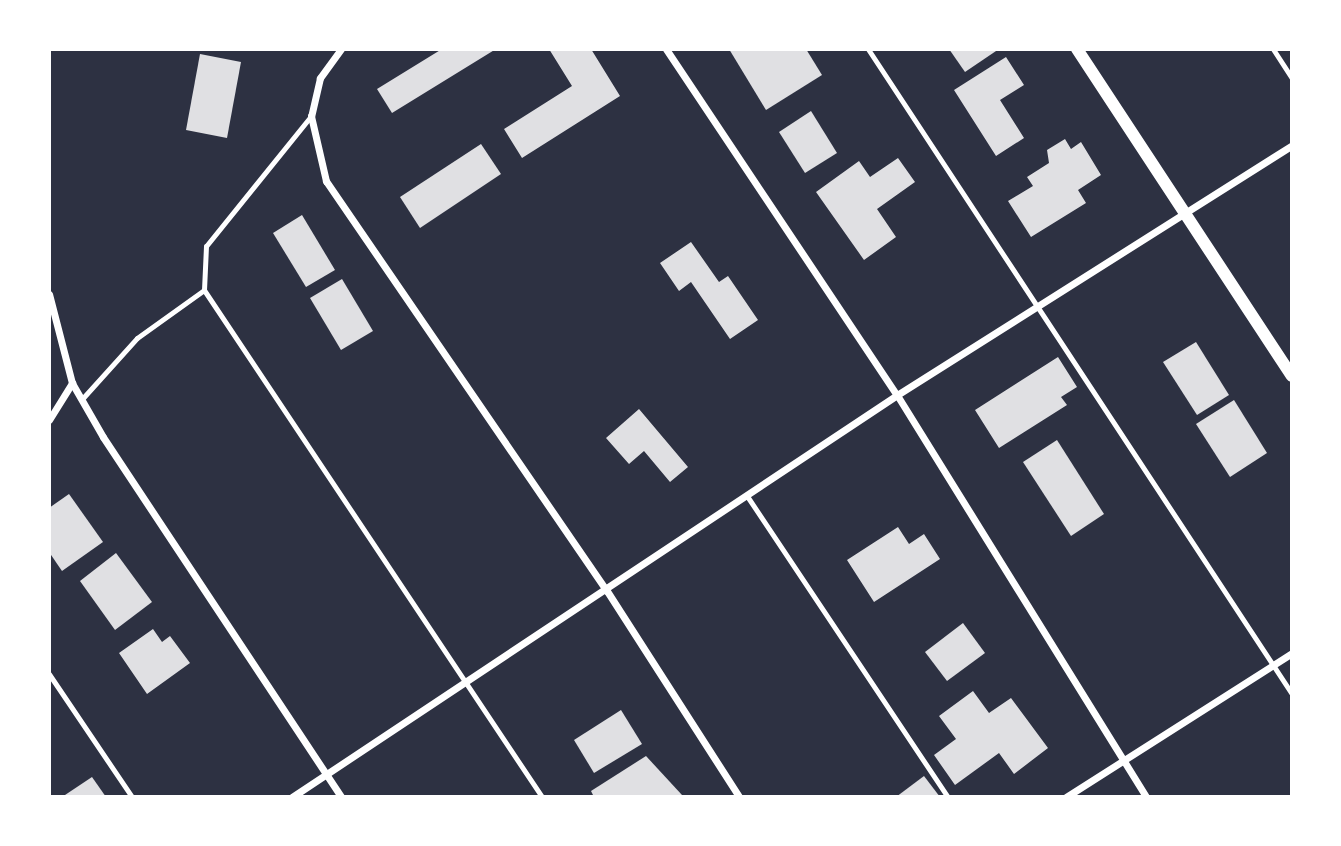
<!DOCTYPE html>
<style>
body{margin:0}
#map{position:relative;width:1341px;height:846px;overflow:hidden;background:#2d3142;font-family:Karla,sans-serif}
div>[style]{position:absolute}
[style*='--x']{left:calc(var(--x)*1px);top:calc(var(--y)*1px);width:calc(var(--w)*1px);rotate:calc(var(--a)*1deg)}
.building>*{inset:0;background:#e0e0e3}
.service>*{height:5px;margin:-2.5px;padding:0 2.5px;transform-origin:2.5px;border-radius:2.5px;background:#fff}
.minor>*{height:7px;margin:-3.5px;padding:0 3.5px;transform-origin:3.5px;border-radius:3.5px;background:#fff}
.tertiary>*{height:12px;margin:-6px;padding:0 6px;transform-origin:6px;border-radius:6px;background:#fff}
span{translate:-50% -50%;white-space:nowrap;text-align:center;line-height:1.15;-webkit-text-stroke:5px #fff;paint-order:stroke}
.frame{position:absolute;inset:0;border:51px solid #fff;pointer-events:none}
</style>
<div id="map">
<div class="building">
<i style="clip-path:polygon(442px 49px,496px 49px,392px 113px,377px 89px)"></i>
<i style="clip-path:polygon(549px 49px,591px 49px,620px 96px,522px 158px,504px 129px,572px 86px)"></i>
<i style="clip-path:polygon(729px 49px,806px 49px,822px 75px,766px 110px)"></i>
<i style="clip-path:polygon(949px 49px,999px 49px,965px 72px)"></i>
<i style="clip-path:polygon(200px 54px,241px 62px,227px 138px,186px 130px)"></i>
<i style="clip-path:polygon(1006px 57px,1024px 85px,1000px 100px,1024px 138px,996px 156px,954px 90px)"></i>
<i style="clip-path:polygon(811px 111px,837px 153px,805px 173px,779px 132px)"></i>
<i style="clip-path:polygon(1065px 139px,1071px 149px,1081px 142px,1101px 175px,1078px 190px,1086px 203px,1031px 237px,1008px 201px,1033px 186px,1027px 177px,1049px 163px,1047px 150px)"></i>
<i style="clip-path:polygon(481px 144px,501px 174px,420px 228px,400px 197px)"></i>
<i style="clip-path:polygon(898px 158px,915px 182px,877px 209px,896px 237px,864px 260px,816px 192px,859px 161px,870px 177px)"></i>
<i style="clip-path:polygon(302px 215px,335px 270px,306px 287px,273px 233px)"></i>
<i style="clip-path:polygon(691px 242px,719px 282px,728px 276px,758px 320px,730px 339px,691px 282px,679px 291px,660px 263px)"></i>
<i style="clip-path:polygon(342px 279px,373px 331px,341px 350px,310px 298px)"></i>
<i style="clip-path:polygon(1196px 342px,1229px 395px,1197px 415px,1163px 362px)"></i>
<i style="clip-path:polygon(1058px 357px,1077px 387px,1061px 397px,1067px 405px,999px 448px,975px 410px)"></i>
<i style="clip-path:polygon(1234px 400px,1267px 453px,1230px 477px,1196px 424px)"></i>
<i style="clip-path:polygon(639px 409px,688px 467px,670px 482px,644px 451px,629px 464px,606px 438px)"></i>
<i style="clip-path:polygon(1057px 440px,1104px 514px,1071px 536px,1023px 462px)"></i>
<i style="clip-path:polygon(69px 494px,103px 542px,62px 571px,49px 552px,49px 508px)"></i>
<i style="clip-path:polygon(898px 527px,909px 544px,924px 534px,940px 559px,874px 602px,847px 560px)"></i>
<i style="clip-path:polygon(116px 553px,152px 602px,115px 630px,80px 581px)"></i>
<i style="clip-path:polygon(963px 623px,985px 653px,947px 681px,925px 652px)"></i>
<i style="clip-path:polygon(153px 629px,162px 642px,170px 636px,190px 663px,147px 694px,119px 653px)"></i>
<i style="clip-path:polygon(973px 691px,989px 713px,1011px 698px,1048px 748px,1014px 774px,999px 753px,955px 785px,934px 755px,956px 739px,939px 716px)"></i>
<i style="clip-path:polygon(621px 710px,642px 744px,594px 773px,574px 740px)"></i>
<i style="clip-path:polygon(646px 756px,682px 795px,594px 797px,591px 791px)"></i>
<i style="clip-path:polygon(924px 776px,940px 797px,896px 797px)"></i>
<i style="clip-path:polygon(92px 777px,106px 797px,62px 797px)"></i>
</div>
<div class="service">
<i style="--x:868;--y:49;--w:772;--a:56.68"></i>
<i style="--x:1273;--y:49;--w:35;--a:57"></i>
<i style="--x:311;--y:116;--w:167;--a:128.9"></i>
<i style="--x:206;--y:246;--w:44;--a:92.6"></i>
<i style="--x:204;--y:290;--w:609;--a:56.31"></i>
<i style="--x:82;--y:399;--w:82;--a:-48"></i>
<i style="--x:137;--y:338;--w:82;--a:-35.6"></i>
<i style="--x:747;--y:496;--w:362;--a:56.3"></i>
<i style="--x:49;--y:674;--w:148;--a:56"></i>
</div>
<div class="minor">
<i style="--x:341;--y:49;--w:36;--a:126"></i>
<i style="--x:320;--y:78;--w:39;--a:103"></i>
<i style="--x:311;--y:116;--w:67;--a:77"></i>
<i style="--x:326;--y:181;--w:497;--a:55.6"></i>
<i style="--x:607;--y:591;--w:245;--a:57.3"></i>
<i style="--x:666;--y:49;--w:416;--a:56.3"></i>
<i style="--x:897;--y:395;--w:473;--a:58.2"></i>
<i style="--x:49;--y:294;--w:92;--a:75.5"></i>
<i style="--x:72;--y:383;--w:62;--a:60.1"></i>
<i style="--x:103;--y:437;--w:432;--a:56.5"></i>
<i style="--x:49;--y:420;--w:44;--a:-58.1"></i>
<i style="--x:292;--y:797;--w:726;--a:-33.6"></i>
<i style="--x:897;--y:395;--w:467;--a:-32.3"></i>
<i style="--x:1066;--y:797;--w:268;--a:-32.5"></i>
</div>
<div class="tertiary">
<i style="--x:1077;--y:49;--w:391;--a:56.7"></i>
</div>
<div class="frame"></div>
</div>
